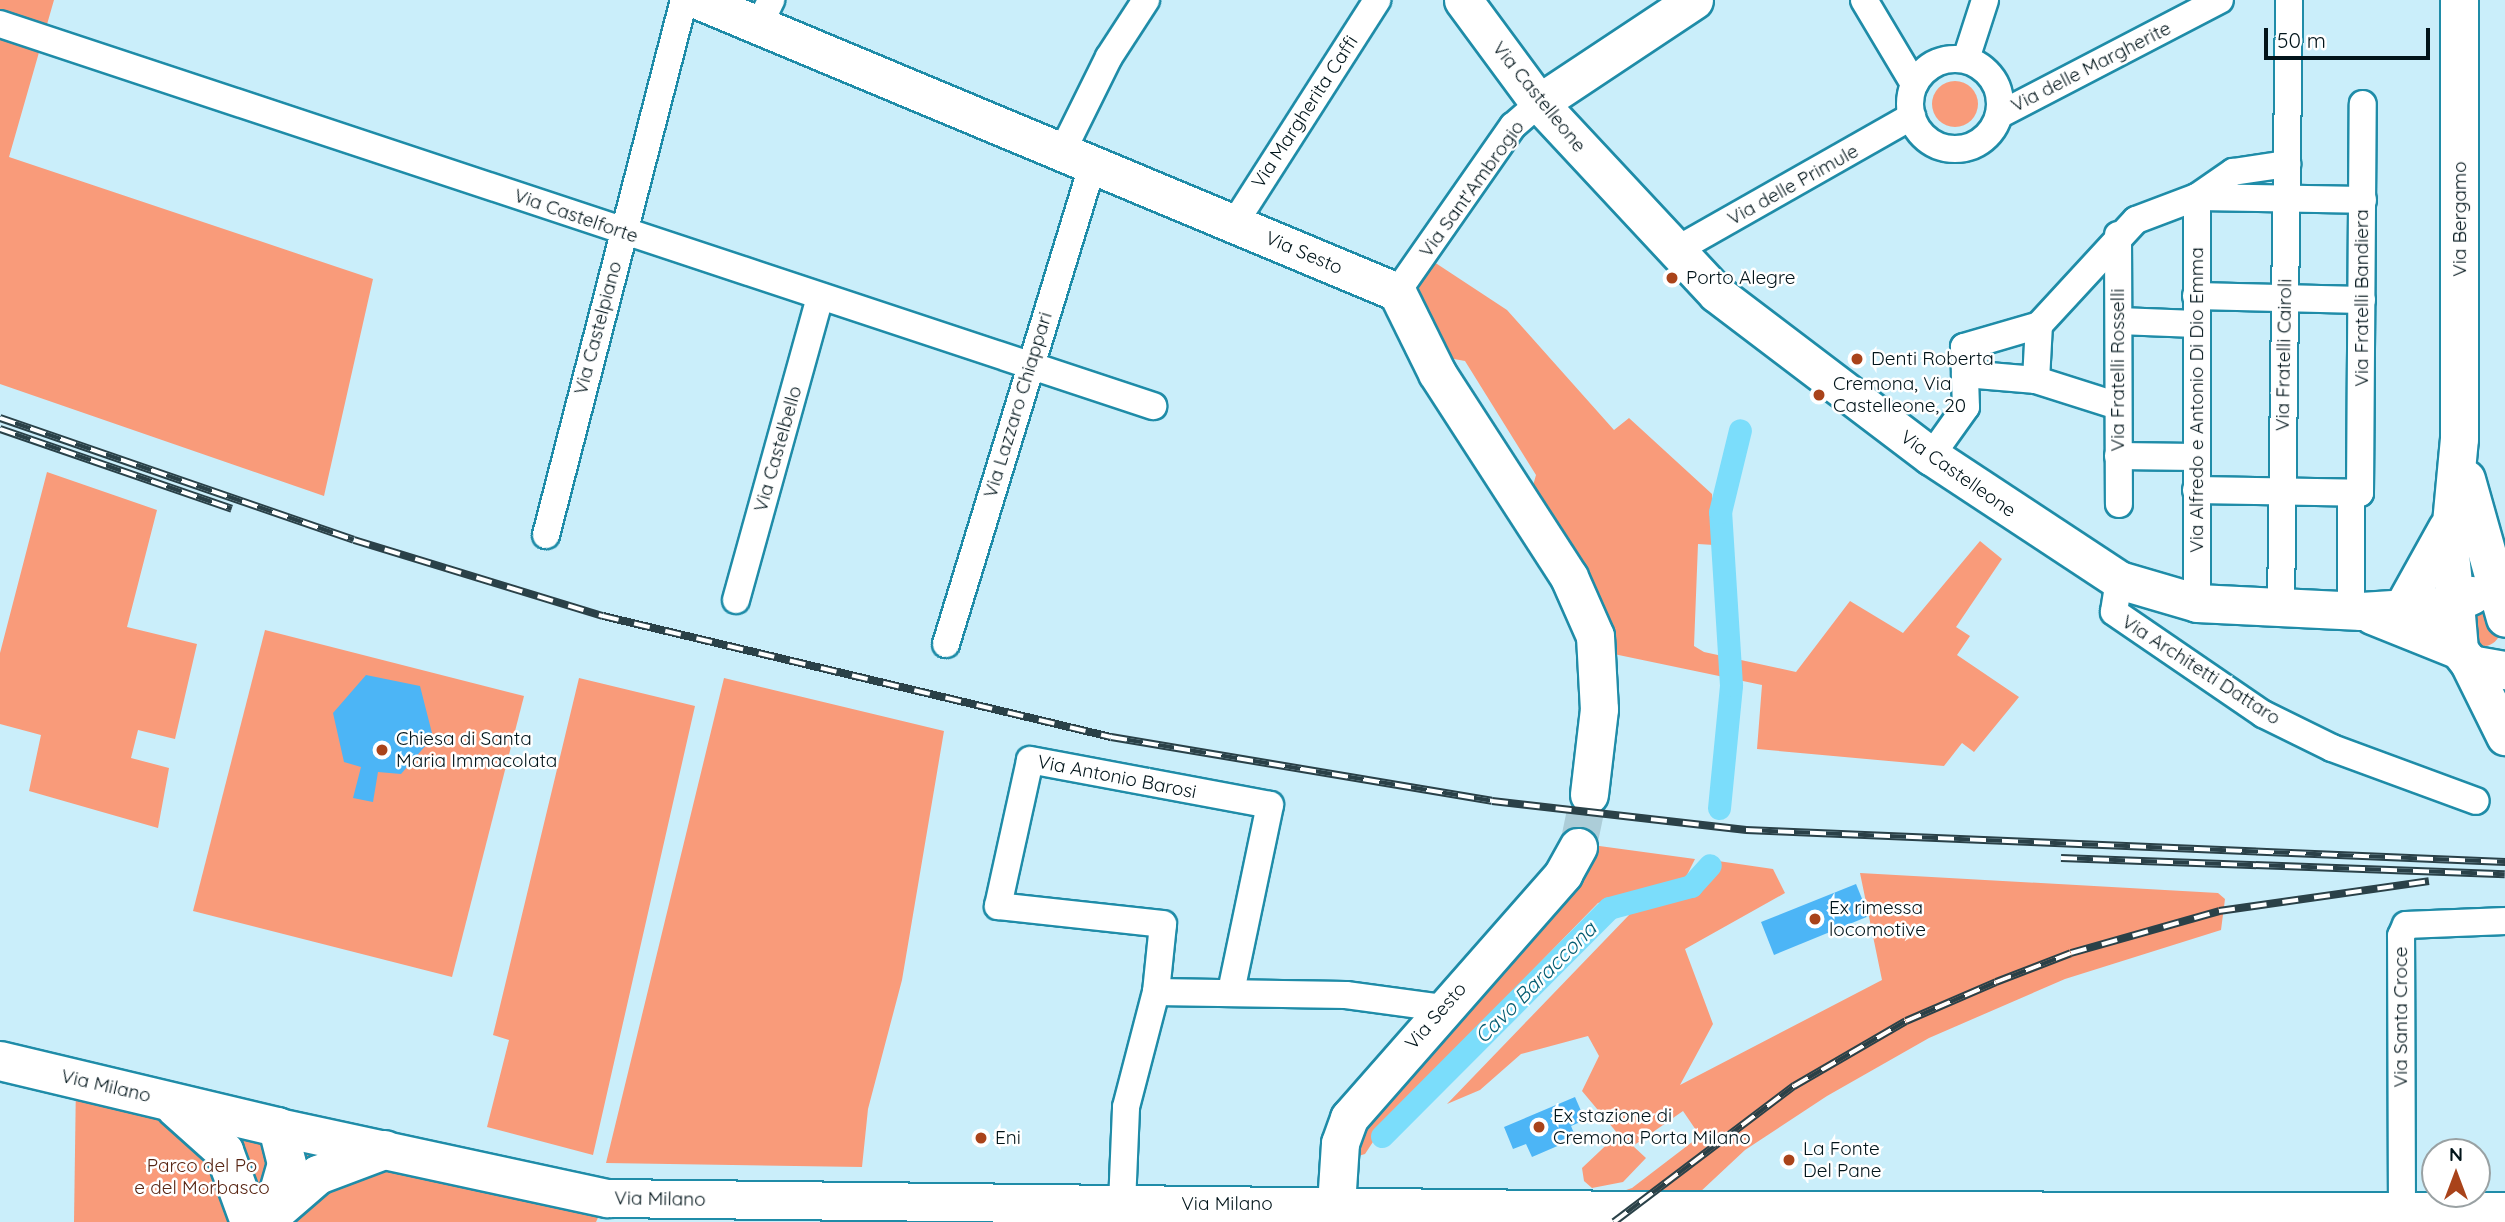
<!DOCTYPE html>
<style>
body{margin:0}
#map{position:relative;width:2505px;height:1222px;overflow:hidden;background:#caeefa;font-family:Quicksand,sans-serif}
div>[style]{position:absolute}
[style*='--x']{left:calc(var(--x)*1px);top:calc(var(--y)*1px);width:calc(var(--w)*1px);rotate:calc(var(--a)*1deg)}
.green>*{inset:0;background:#f99b7a}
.round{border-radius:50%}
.canal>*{height:23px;margin:-11.5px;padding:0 11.5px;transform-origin:11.5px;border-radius:11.5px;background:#7bddfb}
.building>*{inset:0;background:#4cb5f6}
.secondary-tunnel>*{height:37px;margin-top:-18.5px;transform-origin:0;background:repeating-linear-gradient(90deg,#accdd8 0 37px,transparent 0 55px)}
.roads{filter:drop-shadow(2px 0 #1f8ca8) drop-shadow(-2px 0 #1f8ca8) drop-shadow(0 2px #1f8ca8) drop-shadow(0 -2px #1f8ca8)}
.street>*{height:26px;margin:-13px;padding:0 13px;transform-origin:13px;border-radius:13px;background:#fff}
.street>.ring{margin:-13px;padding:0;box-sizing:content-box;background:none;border:26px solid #fff;border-radius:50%}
.secondary>*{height:37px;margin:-18.5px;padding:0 18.5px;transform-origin:18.5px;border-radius:18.5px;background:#fff}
.primary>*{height:38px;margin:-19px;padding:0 19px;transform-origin:19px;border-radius:19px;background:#fff}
.rail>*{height:8px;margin-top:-4px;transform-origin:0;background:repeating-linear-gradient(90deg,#fff 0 16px,#2a4148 0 32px);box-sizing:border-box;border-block:2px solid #2a4148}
.dots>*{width:19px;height:19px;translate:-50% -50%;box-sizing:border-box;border:4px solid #fff;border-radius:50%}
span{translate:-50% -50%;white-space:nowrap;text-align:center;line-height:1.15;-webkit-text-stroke:5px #fff;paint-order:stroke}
.street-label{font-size:19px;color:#01141a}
.poi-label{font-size:19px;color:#01141a}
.left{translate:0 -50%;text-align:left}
.park-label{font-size:19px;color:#582614}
.water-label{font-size:21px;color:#055d72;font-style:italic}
.north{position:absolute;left:2421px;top:1138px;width:70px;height:70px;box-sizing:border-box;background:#fff;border:2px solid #99a1a3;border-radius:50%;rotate:0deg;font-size:19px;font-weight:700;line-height:28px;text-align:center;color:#01141a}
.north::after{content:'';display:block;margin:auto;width:24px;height:32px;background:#a9431a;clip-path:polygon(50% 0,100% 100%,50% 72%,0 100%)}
.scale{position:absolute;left:2264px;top:28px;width:166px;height:32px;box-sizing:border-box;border:4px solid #01141a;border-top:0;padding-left:9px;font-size:21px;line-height:24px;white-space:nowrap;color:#01141a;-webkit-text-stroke:5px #fff;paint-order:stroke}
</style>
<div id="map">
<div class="green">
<i style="clip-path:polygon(0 0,54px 0,9px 157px,373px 279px,324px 496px,0 384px)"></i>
<i class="round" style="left:1932px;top:81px;width:46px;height:46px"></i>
<i style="clip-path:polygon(1431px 260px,1507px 310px,1614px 430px,1629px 418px,1712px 494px,1714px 545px,1698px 544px,1694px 646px,1704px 652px,1796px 672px,1850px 601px,1903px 633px,1980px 541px,2002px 559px,1956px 627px,1970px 636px,1957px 655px,2019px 697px,1974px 752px,1962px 743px,1944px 766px,1757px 749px,1762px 685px,1609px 653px,1530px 496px,1536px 475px,1465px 361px,1438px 356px,1413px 291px)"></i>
<i style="clip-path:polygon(47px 472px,157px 510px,127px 627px,197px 644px,175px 739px,138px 730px,131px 758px,169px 768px,158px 828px,29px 791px,41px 735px,0 724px,0 653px)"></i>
<i class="round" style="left:2468px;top:614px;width:32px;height:32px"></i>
<i style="clip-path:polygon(265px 630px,524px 696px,452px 977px,193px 911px)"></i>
<i style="clip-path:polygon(579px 678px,695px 706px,593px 1155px,487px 1127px,509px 1040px,493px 1035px)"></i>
<i style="clip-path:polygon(724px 678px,944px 731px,902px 980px,868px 1109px,862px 1167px,606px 1163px)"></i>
<i style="clip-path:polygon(1592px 845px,1695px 859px,1684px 881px,1598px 903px,1388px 1119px,1365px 1154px,1345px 1160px,1358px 1119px)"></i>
<i style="clip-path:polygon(1718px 861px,1773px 869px,1785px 893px,1685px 949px,1713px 1024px,1680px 1085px,1882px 980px,1860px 873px,2218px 893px,2225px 899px,2221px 930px,2065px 979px,1929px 1038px,1827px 1096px,1745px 1150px,1668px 1222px,1585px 1204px,1632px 1188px,1700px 1136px,1683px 1111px,1633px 1146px,1646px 1158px,1623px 1182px,1592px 1188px,1584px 1181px,1582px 1168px,1618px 1134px,1582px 1091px,1599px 1056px,1588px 1036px,1521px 1054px,1480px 1090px,1447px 1104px,1630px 914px,1694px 895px)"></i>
<i style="clip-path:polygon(76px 1080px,607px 1198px,596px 1222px,74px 1222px)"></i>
</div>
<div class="canal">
<i style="--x:1719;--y:808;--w:124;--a:-84.4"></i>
<i style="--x:1731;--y:685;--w:173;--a:-93.6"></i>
<i style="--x:1720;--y:512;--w:84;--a:-76.3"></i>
<i style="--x:1382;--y:1136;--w:322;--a:-45.1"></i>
<i style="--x:1609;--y:908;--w:85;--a:-15"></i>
<i style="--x:1691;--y:886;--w:28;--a:-48"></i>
</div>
<div class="building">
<i style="clip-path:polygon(366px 675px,420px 686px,433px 737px,401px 774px,378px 772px,373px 802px,353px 798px,361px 767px,344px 762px,333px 713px)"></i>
<i style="clip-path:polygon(1856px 884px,1869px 916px,1774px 955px,1761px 922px)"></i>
<i style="clip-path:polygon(1575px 1097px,1585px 1120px,1571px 1126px,1576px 1138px,1532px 1157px,1526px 1144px,1513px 1149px,1504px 1127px)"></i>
</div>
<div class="secondary-tunnel">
<i style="--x:1578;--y:847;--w:54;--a:-78.3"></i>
</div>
<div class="roads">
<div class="street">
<i style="--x:1864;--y:0;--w:98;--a:59.2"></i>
<i style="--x:0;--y:24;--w:1215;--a:18.33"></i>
<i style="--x:759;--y:25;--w:28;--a:-64"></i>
<i class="ring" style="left:1910px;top:59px;width:64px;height:64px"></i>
<i style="--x:1966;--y:59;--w:62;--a:-72.1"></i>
<i style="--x:1999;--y:115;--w:249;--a:-27.5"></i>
<i style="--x:1062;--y:152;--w:106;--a:-63.7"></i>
<i style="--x:1109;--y:57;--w:68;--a:-57"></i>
<i style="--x:2197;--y:197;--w:166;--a:1"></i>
<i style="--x:1234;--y:224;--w:266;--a:-57.4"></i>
<i style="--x:2118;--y:235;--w:269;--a:89.8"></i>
<i style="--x:1673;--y:252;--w:275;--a:-29.6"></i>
<i style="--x:1397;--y:292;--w:203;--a:-55.1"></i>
<i style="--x:1513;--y:126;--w:35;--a:-41"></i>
<i style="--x:2196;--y:296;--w:166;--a:1.4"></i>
<i style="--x:2119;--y:321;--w:77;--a:2.2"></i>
<i style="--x:2036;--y:380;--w:55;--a:-86.9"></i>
<i style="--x:2118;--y:406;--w:86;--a:-162.4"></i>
<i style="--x:2036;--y:380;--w:71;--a:-175.2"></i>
<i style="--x:1965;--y:374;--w:27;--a:-92"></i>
<i style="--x:1964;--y:347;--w:78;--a:-16.3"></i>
<i style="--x:2039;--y:325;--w:143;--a:-47.3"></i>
<i style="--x:2136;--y:220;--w:65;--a:-20.7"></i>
<i style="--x:2197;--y:197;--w:44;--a:-34.8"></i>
<i style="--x:2233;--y:172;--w:55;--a:-8.4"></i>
<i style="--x:1931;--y:456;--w:60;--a:-54.5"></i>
<i style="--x:1966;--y:407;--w:33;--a:-92"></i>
<i style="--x:2118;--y:456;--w:78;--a:0.7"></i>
<i style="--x:2196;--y:490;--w:164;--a:1"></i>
<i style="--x:2360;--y:493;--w:389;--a:-89.6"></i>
<i style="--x:2351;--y:493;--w:118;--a:90"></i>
<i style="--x:546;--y:535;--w:553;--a:-75.54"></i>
<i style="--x:2119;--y:580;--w:32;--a:99"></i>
<i style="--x:2114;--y:612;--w:181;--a:34.4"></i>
<i style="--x:2263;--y:714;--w:77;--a:26.2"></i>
<i style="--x:2332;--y:748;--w:153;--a:20.2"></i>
<i style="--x:736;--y:600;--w:313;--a:-74.5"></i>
<i style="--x:2197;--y:603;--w:406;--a:-90"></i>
<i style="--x:2281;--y:607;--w:607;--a:-89.24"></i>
<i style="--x:946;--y:644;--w:499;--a:-73"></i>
<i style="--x:1156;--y:992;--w:190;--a:0.9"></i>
<i style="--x:1346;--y:995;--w:97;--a:7.7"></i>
<i style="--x:1122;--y:1204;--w:97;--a:-87.6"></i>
<i style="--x:1126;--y:1107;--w:119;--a:-75.4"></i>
<i style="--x:1156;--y:992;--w:68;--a:-84.1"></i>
<i style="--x:1163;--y:924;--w:166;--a:-173.8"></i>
<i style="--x:998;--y:906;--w:149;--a:-77.6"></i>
<i style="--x:1030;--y:760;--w:244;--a:10.6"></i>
<i style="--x:1270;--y:805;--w:191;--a:101.8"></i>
<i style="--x:2402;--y:1211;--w:275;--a:-90.2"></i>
<i style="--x:2401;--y:936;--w:12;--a:-66"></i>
<i style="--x:2406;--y:925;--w:99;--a:-2.3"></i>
</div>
<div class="secondary">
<i style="--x:698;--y:0;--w:758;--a:22.67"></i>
<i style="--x:1397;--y:292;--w:90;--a:63.7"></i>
<i style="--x:1437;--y:373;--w:243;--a:57.1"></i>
<i style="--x:1569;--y:577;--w:64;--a:66.2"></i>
<i style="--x:1595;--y:636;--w:73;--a:86.9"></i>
<i style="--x:1599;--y:709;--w:86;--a:96.7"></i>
<i style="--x:1463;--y:0;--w:128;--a:53.6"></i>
<i style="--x:1539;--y:103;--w:260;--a:47"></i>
<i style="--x:1716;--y:293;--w:270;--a:37.2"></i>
<i style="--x:1931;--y:456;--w:225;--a:33.4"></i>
<i style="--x:2119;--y:580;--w:81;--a:16.4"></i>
<i style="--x:2197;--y:603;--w:164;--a:2.8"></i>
<i style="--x:2361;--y:611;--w:94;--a:-3.7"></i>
<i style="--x:1539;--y:103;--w:186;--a:-33.6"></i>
<i style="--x:2466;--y:479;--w:144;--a:74.3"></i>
<i style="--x:2472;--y:595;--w:19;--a:155"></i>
<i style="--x:2455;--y:603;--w:47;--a:85.1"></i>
<i style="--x:2459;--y:650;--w:18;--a:52"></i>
<i style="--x:2470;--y:664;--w:36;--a:10"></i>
<i style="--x:2455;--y:603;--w:59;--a:-95.8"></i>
<i style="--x:2449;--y:544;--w:105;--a:-84.6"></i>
<i style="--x:2459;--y:439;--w:439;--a:-90"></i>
<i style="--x:2403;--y:607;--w:90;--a:-60.9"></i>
<i style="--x:2372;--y:615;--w:94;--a:21.9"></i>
<i style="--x:2468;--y:661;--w:84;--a:63.7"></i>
<i style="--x:278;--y:1127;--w:337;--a:12.2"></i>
<i style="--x:607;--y:1198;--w:1019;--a:0.67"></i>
<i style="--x:1626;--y:1210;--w:879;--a:0.07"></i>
<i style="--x:1336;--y:1205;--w:62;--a:-86.3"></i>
<i style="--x:1340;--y:1143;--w:27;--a:-70"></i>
<i style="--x:1349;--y:1118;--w:325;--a:-48.7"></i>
<i style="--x:1563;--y:874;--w:31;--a:-61"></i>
</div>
<div class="primary">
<i style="--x:0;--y:1061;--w:286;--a:13.4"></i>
<i style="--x:175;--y:1107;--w:66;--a:41.9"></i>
<i style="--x:224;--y:1151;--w:76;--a:69.9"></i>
<i style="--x:274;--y:1213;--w:58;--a:-40.8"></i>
<i style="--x:318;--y:1175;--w:71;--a:-20.7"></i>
<i style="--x:272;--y:1216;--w:54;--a:-73.9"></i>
<i style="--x:287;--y:1164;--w:38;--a:-104"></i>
</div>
</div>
<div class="rail">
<i style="--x:0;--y:418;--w:374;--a:19"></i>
<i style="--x:354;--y:540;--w:260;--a:17"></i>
<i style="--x:603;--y:616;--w:522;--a:13.4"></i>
<i style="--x:1111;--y:737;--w:386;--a:9.5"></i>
<i style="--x:1492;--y:801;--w:256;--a:6.5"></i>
<i style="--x:1746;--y:830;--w:760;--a:2.41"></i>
<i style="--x:0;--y:429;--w:245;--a:19"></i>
<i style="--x:2061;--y:858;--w:444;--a:2.1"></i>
<i style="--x:1614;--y:1222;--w:226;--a:-37.1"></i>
<i style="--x:1794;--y:1086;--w:129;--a:-30.1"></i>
<i style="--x:1906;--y:1021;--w:98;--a:-23.4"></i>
<i style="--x:1996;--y:982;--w:80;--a:-21.1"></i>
<i style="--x:2071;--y:953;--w:154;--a:-15.8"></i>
<i style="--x:2219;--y:911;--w:212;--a:-8.1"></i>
</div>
<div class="dots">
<i style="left:1672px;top:278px;background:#a9431a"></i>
<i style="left:1857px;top:359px;background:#a9431a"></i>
<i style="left:1819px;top:395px;background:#a9431a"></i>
<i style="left:382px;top:750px;background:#a9431a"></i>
<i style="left:1815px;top:919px;background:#a9431a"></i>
<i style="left:1539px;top:1127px;background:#a9431a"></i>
<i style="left:981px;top:1138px;background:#a9431a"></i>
<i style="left:1789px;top:1160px;background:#a9431a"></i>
</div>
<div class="street-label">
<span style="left:2091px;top:67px;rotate:-27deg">Via delle Margherite</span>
<span style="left:1539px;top:97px;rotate:51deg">Via Castelleone</span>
<span style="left:1305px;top:112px;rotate:-57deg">Via Margherita Caffi</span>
<span style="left:1793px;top:185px;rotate:-29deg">Via delle Primule</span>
<span style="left:1472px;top:189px;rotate:-54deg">Via Sant'Ambrogio</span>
<span style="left:576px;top:216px;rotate:19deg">Via Castelforte</span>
<span style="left:2460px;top:219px;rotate:-90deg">Via Bergamo</span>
<span style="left:1304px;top:253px;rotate:23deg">Via Sesto</span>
<span style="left:2362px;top:298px;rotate:-90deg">Via Fratelli Bandiera</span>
<span style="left:598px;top:328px;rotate:-75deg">Via Castelpiano</span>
<span style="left:2284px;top:355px;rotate:-89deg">Via Fratelli Cairoli</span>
<span style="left:2118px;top:370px;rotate:-90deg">Via Fratelli Rosselli</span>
<span style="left:2197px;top:400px;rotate:-90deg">Via Alfredo e Antonio Di Dio Emma</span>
<span style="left:1018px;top:405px;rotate:-73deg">Via Lazzaro Chiappari</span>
<span style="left:778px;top:449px;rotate:-74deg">Via Castelbello</span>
<span style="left:1958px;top:474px;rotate:35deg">Via Castelleone</span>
<span style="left:2201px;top:670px;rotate:33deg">Via Architetti Dattaro</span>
<span style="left:1117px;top:777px;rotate:11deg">Via Antonio Barosi</span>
<span style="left:1436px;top:1016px;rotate:-49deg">Via Sesto</span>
<span style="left:2401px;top:1017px;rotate:-90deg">Via Santa Croce</span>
<span style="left:106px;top:1086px;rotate:13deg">Via Milano</span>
<span style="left:660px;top:1199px;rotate:1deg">Via Milano</span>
<span style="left:1227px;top:1204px">Via Milano</span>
</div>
<div class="poi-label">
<span class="left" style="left:1686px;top:278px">Porto Alegre</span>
<span class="left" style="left:1871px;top:359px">Denti Roberta</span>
<span class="left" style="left:1833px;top:395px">Cremona, Via<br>Castelleone, 20</span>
<span class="left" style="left:396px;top:750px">Chiesa di Santa<br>Maria Immacolata</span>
<span class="left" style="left:1829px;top:919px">Ex rimessa<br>locomotive</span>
<span class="left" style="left:1553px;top:1127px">Ex stazione di<br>Cremona Porta Milano</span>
<span class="left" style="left:995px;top:1138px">Eni</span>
<span class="left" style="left:1803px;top:1160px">La Fonte<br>Del Pane</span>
</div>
<div class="park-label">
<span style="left:202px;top:1177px">Parco del Po<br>e del Morbasco</span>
</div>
<div class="water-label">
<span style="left:1535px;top:982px;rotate:-45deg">Cavo Baraccona</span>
</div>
<div class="north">N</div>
<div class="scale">50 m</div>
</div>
